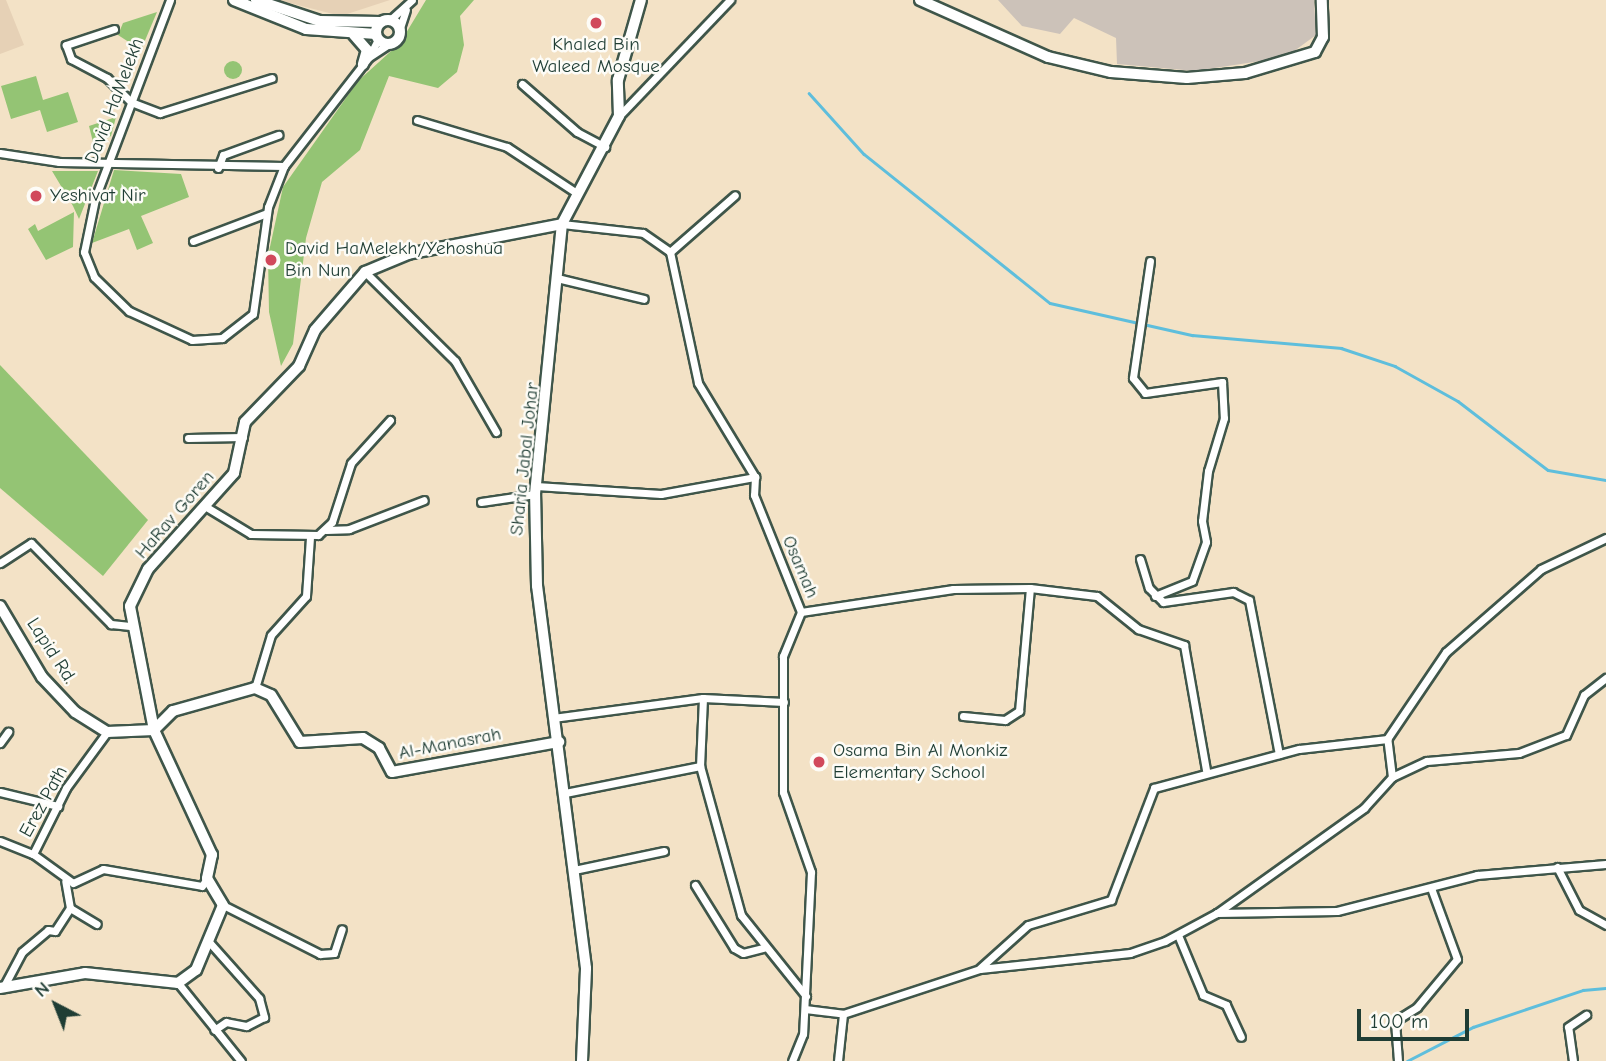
<!DOCTYPE html>
<style>
body{margin:0}
#map{position:relative;width:1606px;height:1061px;overflow:hidden;background:#f3e2c6;font-family:"Comic Neue",sans-serif}
div>[style]{position:absolute}
[style*='--x']{left:calc(var(--x)*1px);top:calc(var(--y)*1px);width:calc(var(--w)*1px);rotate:calc(var(--a)*1deg)}
.built>*{inset:0;background:#e6d1b6}
.industrial>*{inset:0;background:#ccc2b9}
.green>*{inset:0;background:#94c474}
.round{border-radius:50%}
.stream>*{height:2.5px;margin:-1.25px;padding:0 1.25px;transform-origin:1.25px;border-radius:1.25px;background:#5ebedc}
.roads{filter:drop-shadow(2px 0 #3f564a) drop-shadow(-2px 0 #3f564a) drop-shadow(0 2px #3f564a) drop-shadow(0 -2px #3f564a)}
.street>*{height:7px;margin:-3.5px;padding:0 3.5px;transform-origin:3.5px;border-radius:3.5px;background:#fff}
.secondary>*{height:10px;margin:-5px;padding:0 5px;transform-origin:5px;border-radius:5px;background:#fff}
.secondary>.ring{margin:-5px;padding:0;box-sizing:content-box;background:none;border:10px solid #fff;border-radius:50%}
.dots>*{width:19px;height:19px;translate:-50% -50%;box-sizing:border-box;border:4px solid #fdfcf7;border-radius:50%}
span{translate:-50% -50%;white-space:nowrap;text-align:center;line-height:1.15;-webkit-text-stroke:5px #fdfcf7;paint-order:stroke}
.poi-label{font-size:19px;color:#1f3d34}
.left{translate:0 -50%;text-align:left}
.street-label{font-size:19px;color:#1f3d34}
.north{position:absolute;left:21px;top:970px;width:70px;height:70px;-webkit-text-stroke:5px #fdfcf7;paint-order:stroke;rotate:318deg;font-size:19px;font-weight:700;line-height:28px;text-align:center;color:#1f3d34}
.north::after{content:'';display:block;margin:auto;width:24px;height:32px;background:#1f3d34;clip-path:polygon(50% 0,100% 100%,50% 72%,0 100%)}
.scale{position:absolute;left:1357px;top:1009px;width:112px;height:32px;box-sizing:border-box;border:4px solid #1f3d34;border-top:0;padding-left:9px;font-size:21px;line-height:24px;white-space:nowrap;color:#1f3d34;-webkit-text-stroke:5px #fdfcf7;paint-order:stroke}
</style>
<div id="map">
<div class="built">
<i style="clip-path:polygon(0 0,6px 0,24px 45px,0 54px)"></i>
<i style="clip-path:polygon(278px 0,390px 0,341px 16px)"></i>
</div>
<div class="industrial">
<i style="clip-path:polygon(998px 0,1314px 0,1316px 35px,1286px 57px,1195px 71px,1117px 64px,1116px 38px,1074px 18px,1060px 34px,1022px 26px)"></i>
</div>
<div class="green">
<i style="clip-path:polygon(426px 0,474px 0,460px 16px,464px 45px,457px 72px,438px 88px,389px 76px,360px 150px,322px 182px,306px 238px,293px 344px,281px 366px,269px 312px,268px 256px,283px 187px,358px 81px,400px 43px)"></i>
<i style="clip-path:polygon(157px 12px,141px 50px,118px 35px,123px 23px)"></i>
<i class="round" style="left:224px;top:61px;width:18px;height:18px"></i>
<i style="clip-path:polygon(36px 76px,43px 100px,68px 92px,78px 122px,47px 132px,40px 110px,11px 119px,1px 86px)"></i>
<i style="clip-path:polygon(116px 117px,111px 136px,94px 146px,89px 126px)"></i>
<i style="clip-path:polygon(114px 170px,181px 174px,189px 197px,141px 216px,153px 243px,137px 250px,129px 229px,92px 243px)"></i>
<i style="clip-path:polygon(52px 171px,98px 171px,79px 219px,73px 206px)"></i>
<i style="clip-path:polygon(74px 212px,73px 247px,46px 260px,28px 229px,35px 224px,38px 231px)"></i>
<i style="clip-path:polygon(0 365px,148px 520px,103px 576px,0 488px)"></i>
</div>
<div class="stream">
<i style="--x:809;--y:93;--w:82;--a:48"></i>
<i style="--x:864;--y:154;--w:238;--a:38.7"></i>
<i style="--x:1050;--y:303;--w:146;--a:12.7"></i>
<i style="--x:1192;--y:335;--w:150;--a:5"></i>
<i style="--x:1341;--y:348;--w:57;--a:18.4"></i>
<i style="--x:1395;--y:366;--w:72;--a:29.1"></i>
<i style="--x:1458;--y:401;--w:113;--a:37.5"></i>
<i style="--x:1548;--y:470;--w:59;--a:9.8"></i>
<i style="--x:1407;--y:1061;--w:74;--a:-27.3"></i>
<i style="--x:1473;--y:1027;--w:116;--a:-18.6"></i>
<i style="--x:1583;--y:990;--w:23;--a:-5"></i>
</div>
<div class="roads">
<div class="street">
<i style="--x:170;--y:0;--w:213;--a:110.7"></i>
<i style="--x:95;--y:199;--w:54;--a:101.7"></i>
<i style="--x:84;--y:252;--w:27;--a:68"></i>
<i style="--x:94;--y:277;--w:49;--a:44.2"></i>
<i style="--x:129;--y:311;--w:69;--a:24.7"></i>
<i style="--x:192;--y:340;--w:30;--a:-4"></i>
<i style="--x:222;--y:338;--w:39;--a:-38"></i>
<i style="--x:253;--y:314;--w:108;--a:-82"></i>
<i style="--x:268;--y:207;--w:44;--a:-68.7"></i>
<i style="--x:284;--y:166;--w:138;--a:-52.1"></i>
<i style="--x:369;--y:57;--w:24;--a:-33"></i>
<i style="--x:391;--y:19;--w:28;--a:-42"></i>
<i style="--x:400;--y:28;--w:19;--a:-72"></i>
<i style="--x:114;--y:29;--w:51;--a:161.6"></i>
<i style="--x:66;--y:45;--w:15;--a:70"></i>
<i style="--x:71;--y:59;--w:41;--a:27.8"></i>
<i style="--x:107;--y:78;--w:34;--a:45"></i>
<i style="--x:131;--y:102;--w:31;--a:21"></i>
<i style="--x:160;--y:113;--w:117;--a:-17.4"></i>
<i style="--x:371;--y:53;--w:16;--a:-63"></i>
<i style="--x:522;--y:84;--w:73;--a:41.1"></i>
<i style="--x:577;--y:132;--w:32;--a:28"></i>
<i style="--x:619;--y:116;--w:161;--a:-46.3"></i>
<i style="--x:417;--y:120;--w:94;--a:16.7"></i>
<i style="--x:507;--y:147;--w:85;--a:33.5"></i>
<i style="--x:0;--y:153;--w:60;--a:8.7"></i>
<i style="--x:59;--y:162;--w:225;--a:1"></i>
<i style="--x:218;--y:168;--w:14;--a:-69"></i>
<i style="--x:223;--y:155;--w:59;--a:-20"></i>
<i style="--x:562;--y:224;--w:81;--a:6.3"></i>
<i style="--x:643;--y:233;--w:33;--a:35"></i>
<i style="--x:670;--y:252;--w:134;--a:77.9"></i>
<i style="--x:698;--y:383;--w:110;--a:58.8"></i>
<i style="--x:755;--y:477;--w:18;--a:93"></i>
<i style="--x:754;--y:495;--w:126;--a:68.1"></i>
<i style="--x:801;--y:612;--w:48;--a:112.2"></i>
<i style="--x:783;--y:656;--w:136;--a:90"></i>
<i style="--x:783;--y:792;--w:85;--a:70.7"></i>
<i style="--x:811;--y:872;--w:162;--a:92.8"></i>
<i style="--x:803;--y:1034;--w:29;--a:112"></i>
<i style="--x:193;--y:241;--w:79;--a:-20.7"></i>
<i style="--x:670;--y:252;--w:86;--a:-41.2"></i>
<i style="--x:1150;--y:261;--w:118;--a:98.3"></i>
<i style="--x:1133;--y:378;--w:19;--a:51"></i>
<i style="--x:1145;--y:393;--w:78;--a:-8.1"></i>
<i style="--x:1222;--y:382;--w:36;--a:87"></i>
<i style="--x:1224;--y:418;--w:55;--a:106.8"></i>
<i style="--x:1208;--y:471;--w:50;--a:96.8"></i>
<i style="--x:1202;--y:521;--w:21;--a:79"></i>
<i style="--x:1206;--y:542;--w:41;--a:109.7"></i>
<i style="--x:1192;--y:581;--w:40;--a:158"></i>
<i style="--x:365;--y:272;--w:127;--a:44.7"></i>
<i style="--x:455;--y:361;--w:82;--a:60"></i>
<i style="--x:561;--y:279;--w:85;--a:13.5"></i>
<i style="--x:188;--y:438;--w:55;--a:-1"></i>
<i style="--x:536;--y:486;--w:125;--a:3.7"></i>
<i style="--x:661;--y:494;--w:96;--a:-10.3"></i>
<i style="--x:481;--y:502;--w:55;--a:-8.4"></i>
<i style="--x:208;--y:508;--w:50;--a:31.2"></i>
<i style="--x:251;--y:534;--w:67;--a:0.9"></i>
<i style="--x:318;--y:535;--w:19;--a:-43"></i>
<i style="--x:332;--y:522;--w:62;--a:-72.1"></i>
<i style="--x:351;--y:463;--w:58;--a:-47.8"></i>
<i style="--x:326;--y:530;--w:23;--a:-2"></i>
<i style="--x:349;--y:529;--w:80;--a:-21.1"></i>
<i style="--x:1140;--y:559;--w:30;--a:73"></i>
<i style="--x:1149;--y:588;--w:20;--a:45"></i>
<i style="--x:1163;--y:602;--w:71;--a:-8.1"></i>
<i style="--x:1233;--y:592;--w:18;--a:27"></i>
<i style="--x:1249;--y:600;--w:157;--a:79"></i>
<i style="--x:0;--y:563;--w:37;--a:-33"></i>
<i style="--x:31;--y:543;--w:114;--a:45.4"></i>
<i style="--x:111;--y:624;--w:19;--a:6"></i>
<i style="--x:801;--y:612;--w:154;--a:-8.6"></i>
<i style="--x:953;--y:589;--w:77;--a:-0.7"></i>
<i style="--x:1030;--y:588;--w:67;--a:6.8"></i>
<i style="--x:1097;--y:596;--w:53;--a:38.8"></i>
<i style="--x:1138;--y:629;--w:49;--a:19.2"></i>
<i style="--x:1184;--y:645;--w:127;--a:80"></i>
<i style="--x:255;--y:688;--w:55;--a:-73.2"></i>
<i style="--x:271;--y:635;--w:52;--a:-48.1"></i>
<i style="--x:306;--y:596;--w:58;--a:-86.1"></i>
<i style="--x:703;--y:698;--w:68;--a:92.5"></i>
<i style="--x:700;--y:766;--w:155;--a:74.6"></i>
<i style="--x:741;--y:915;--w:104;--a:51.3"></i>
<i style="--x:963;--y:716;--w:42;--a:5.4"></i>
<i style="--x:1005;--y:720;--w:17;--a:-33"></i>
<i style="--x:1019;--y:711;--w:123;--a:-84.9"></i>
<i style="--x:553;--y:718;--w:151;--a:-7.6"></i>
<i style="--x:703;--y:698;--w:81;--a:2.8"></i>
<i style="--x:0;--y:743;--w:14;--a:-54"></i>
<i style="--x:1392;--y:777;--w:38;--a:-97"></i>
<i style="--x:1387;--y:739;--w:105;--a:-55.9"></i>
<i style="--x:1446;--y:652;--w:126;--a:-41.1"></i>
<i style="--x:1541;--y:569;--w:72;--a:-25.5"></i>
<i style="--x:0;--y:792;--w:60;--a:13.6"></i>
<i style="--x:565;--y:793;--w:138;--a:-11.3"></i>
<i style="--x:0;--y:841;--w:35;--a:22"></i>
<i style="--x:33;--y:854;--w:49;--a:35.9"></i>
<i style="--x:73;--y:883;--w:33;--a:-25"></i>
<i style="--x:103;--y:869;--w:100;--a:9.7"></i>
<i style="--x:202;--y:886;--w:9;--a:-58"></i>
<i style="--x:33;--y:854;--w:74;--a:-63.4"></i>
<i style="--x:66;--y:788;--w:69;--a:-53.8"></i>
<i style="--x:1557;--y:867;--w:48;--a:62.9"></i>
<i style="--x:1579;--y:910;--w:31;--a:29"></i>
<i style="--x:574;--y:870;--w:92;--a:-11.9"></i>
<i style="--x:695;--y:885;--w:74;--a:58.2"></i>
<i style="--x:734;--y:948;--w:10;--a:29"></i>
<i style="--x:743;--y:953;--w:21;--a:-14"></i>
<i style="--x:223;--y:905;--w:109;--a:26.8"></i>
<i style="--x:320;--y:954;--w:14;--a:-4"></i>
<i style="--x:334;--y:953;--w:25;--a:-72"></i>
<i style="--x:70;--y:908;--w:31;--a:31"></i>
<i style="--x:1217;--y:913;--w:120;--a:-1"></i>
<i style="--x:1337;--y:911;--w:145;--a:-14.4"></i>
<i style="--x:1477;--y:875;--w:129;--a:-4.9"></i>
<i style="--x:1178;--y:935;--w:65;--a:67.4"></i>
<i style="--x:1203;--y:995;--w:25;--a:23"></i>
<i style="--x:1226;--y:1005;--w:35;--a:65"></i>
<i style="--x:210;--y:943;--w:74;--a:48.3"></i>
<i style="--x:259;--y:998;--w:20;--a:75"></i>
<i style="--x:264;--y:1017;--w:20;--a:153"></i>
<i style="--x:246;--y:1026;--w:20;--a:-169"></i>
<i style="--x:226;--y:1022;--w:14;--a:146"></i>
<i style="--x:980;--y:968;--w:64;--a:-41.9"></i>
<i style="--x:1028;--y:925;--w:87;--a:-16.8"></i>
<i style="--x:1111;--y:900;--w:120;--a:-69"></i>
<i style="--x:1154;--y:788;--w:150;--a:-15.1"></i>
<i style="--x:1299;--y:749;--w:89;--a:-6.5"></i>
<i style="--x:178;--y:983;--w:100;--a:51.1"></i>
<i style="--x:4;--y:986;--w:38;--a:-62"></i>
<i style="--x:22;--y:952;--w:34;--a:-40"></i>
<i style="--x:48;--y:930;--w:7;--a:8"></i>
<i style="--x:55;--y:931;--w:27;--a:-57"></i>
<i style="--x:70;--y:908;--w:27;--a:-100"></i>
<i style="--x:805;--y:1009;--w:38;--a:7"></i>
<i style="--x:843;--y:1014;--w:144;--a:-18.2"></i>
<i style="--x:980;--y:969;--w:151;--a:-6.1"></i>
<i style="--x:1130;--y:953;--w:37;--a:-19"></i>
<i style="--x:1165;--y:941;--w:59;--a:-28.3"></i>
<i style="--x:1217;--y:913;--w:181;--a:-35.5"></i>
<i style="--x:1364;--y:808;--w:42;--a:-47.9"></i>
<i style="--x:1392;--y:777;--w:38;--a:-25"></i>
<i style="--x:1427;--y:761;--w:92;--a:-5"></i>
<i style="--x:1519;--y:753;--w:50;--a:-21"></i>
<i style="--x:1566;--y:735;--w:44;--a:-65.8"></i>
<i style="--x:1584;--y:695;--w:28;--a:-38"></i>
<i style="--x:838;--y:1061;--w:47;--a:-83.9"></i>
<i style="--x:1398;--y:1061;--w:40;--a:-94.3"></i>
<i style="--x:1395;--y:1021;--w:26;--a:-32"></i>
<i style="--x:1417;--y:1007;--w:62;--a:-50.2"></i>
<i style="--x:1457;--y:959;--w:76;--a:-110.1"></i>
<i style="--x:1573;--y:1061;--w:34;--a:-98"></i>
<i style="--x:1568;--y:1027;--w:22;--a:-34"></i>
</div>
<div class="secondary">
<i style="--x:234;--y:0;--w:78;--a:21.9"></i>
<i style="--x:306;--y:29;--w:70;--a:4.1"></i>
<i style="--x:256;--y:0;--w:67;--a:18.2"></i>
<i style="--x:320;--y:21;--w:61;--a:0.9"></i>
<i style="--x:920;--y:0;--w:140;--a:24"></i>
<i style="--x:1048;--y:57;--w:65;--a:13.4"></i>
<i style="--x:1111;--y:72;--w:76;--a:4.5"></i>
<i style="--x:1187;--y:78;--w:58;--a:-4.9"></i>
<i style="--x:1245;--y:73;--w:73;--a:-16.7"></i>
<i style="--x:1315;--y:52;--w:17;--a:-62"></i>
<i style="--x:1323;--y:37;--w:37;--a:-92"></i>
<i class="ring" style="left:376px;top:20px;width:14px;height:14px"></i>
<i style="--x:354;--y:35;--w:20;--a:49"></i>
<i style="--x:367;--y:50;--w:15;--a:106"></i>
<i style="--x:0;--y:606;--w:82;--a:59.4"></i>
<i style="--x:42;--y:677;--w:48;--a:46.7"></i>
<i style="--x:75;--y:712;--w:38;--a:32"></i>
<i style="--x:107;--y:732;--w:47;--a:-2.4"></i>
<i style="--x:154;--y:730;--w:27;--a:-45"></i>
<i style="--x:173;--y:711;--w:85;--a:-15.7"></i>
<i style="--x:255;--y:688;--w:17;--a:24"></i>
<i style="--x:271;--y:695;--w:55;--a:58.3"></i>
<i style="--x:300;--y:742;--w:63;--a:-3.6"></i>
<i style="--x:363;--y:738;--w:19;--a:32"></i>
<i style="--x:379;--y:748;--w:27;--a:62"></i>
<i style="--x:392;--y:772;--w:170;--a:-10.2"></i>
<i style="--x:0;--y:988;--w:86;--a:-10"></i>
<i style="--x:85;--y:973;--w:94;--a:6.1"></i>
<i style="--x:178;--y:983;--w:22;--a:-36"></i>
<i style="--x:196;--y:970;--w:70;--a:-67.4"></i>
<i style="--x:223;--y:905;--w:31;--a:-121"></i>
<i style="--x:207;--y:878;--w:24;--a:-78"></i>
<i style="--x:212;--y:855;--w:138;--a:-114.9"></i>
<i style="--x:154;--y:730;--w:126;--a:-101"></i>
<i style="--x:130;--y:606;--w:41;--a:-64.1"></i>
<i style="--x:148;--y:569;--w:129;--a:-48.1"></i>
<i style="--x:234;--y:473;--w:52;--a:-77.8"></i>
<i style="--x:245;--y:422;--w:78;--a:-46"></i>
<i style="--x:299;--y:366;--w:39;--a:-66"></i>
<i style="--x:315;--y:330;--w:77;--a:-49.2"></i>
<i style="--x:365;--y:272;--w:47;--a:-22.7"></i>
<i style="--x:408;--y:254;--w:157;--a:-11"></i>
<i style="--x:582;--y:1061;--w:93;--a:-87.5"></i>
<i style="--x:586;--y:968;--w:385;--a:-97.3"></i>
<i style="--x:537;--y:586;--w:92;--a:-91.2"></i>
<i style="--x:535;--y:494;--w:271;--a:-84.3"></i>
<i style="--x:562;--y:224;--w:122;--a:-62.2"></i>
<i style="--x:619;--y:116;--w:36;--a:-92"></i>
<i style="--x:618;--y:80;--w:83;--a:-74"></i>
</div>
</div>
<div class="dots">
<i style="left:596px;top:23px;background:#d1495b"></i>
<i style="left:36px;top:196px;background:#d1495b"></i>
<i style="left:271px;top:260px;background:#d1495b"></i>
<i style="left:819px;top:762px;background:#d1495b"></i>
</div>
<div class="poi-label">
<span style="left:596px;top:56px">Khaled Bin<br>Waleed Mosque</span>
<span class="left" style="left:50px;top:196px">Yeshivat Nir</span>
<span class="left" style="left:285px;top:260px">David HaMelekh/Yehoshua<br>Bin Nun</span>
<span class="left" style="left:833px;top:762px">Osama Bin Al Monkiz<br>Elementary School</span>
</div>
<div class="street-label">
<span style="left:115px;top:101px;rotate:-69deg">David HaMelekh</span>
<span style="left:525px;top:459px;rotate:-84deg">Sharia Jabal Johar</span>
<span style="left:175px;top:515px;rotate:-49deg">HaRav Goren</span>
<span style="left:800px;top:567px;rotate:67deg">Osamah</span>
<span style="left:51px;top:651px;rotate:57deg">Lapid Rd.</span>
<span style="left:450px;top:744px;rotate:-11deg">Al-Manasrah</span>
<span style="left:44px;top:802px;rotate:-61deg">Erez Path</span>
</div>
<div class="north">N</div>
<div class="scale">100 m</div>
</div>
